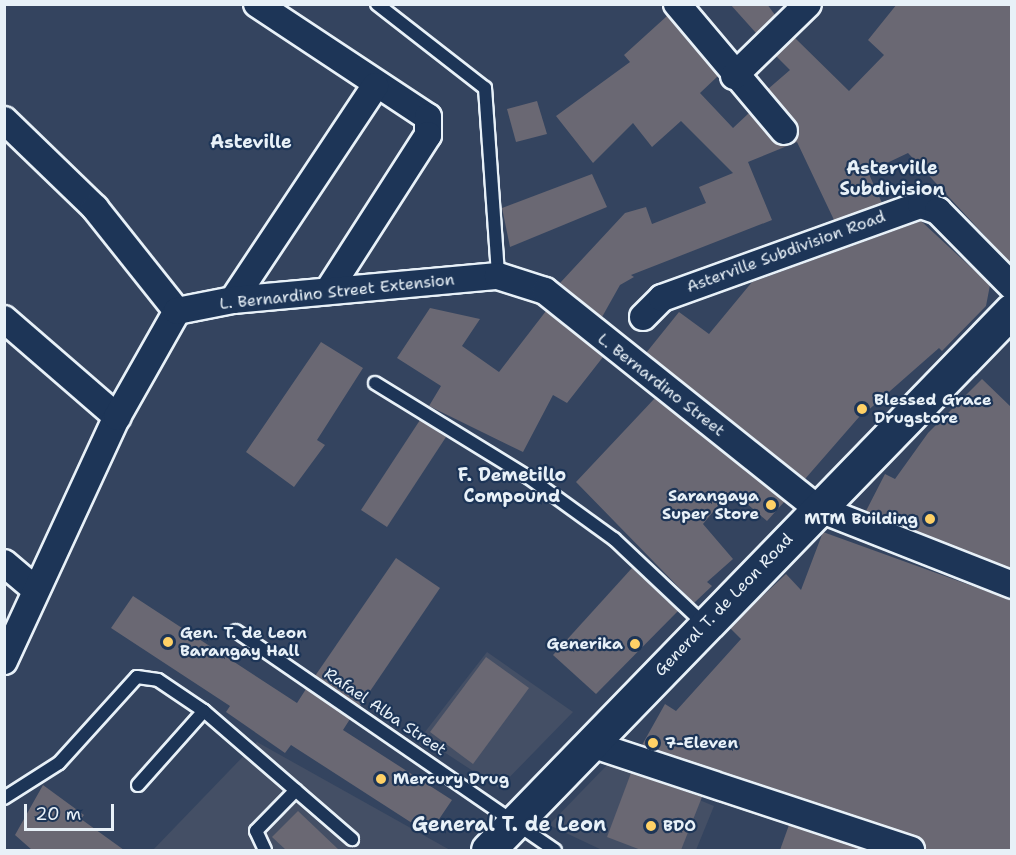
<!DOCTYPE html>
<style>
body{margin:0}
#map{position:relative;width:1016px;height:855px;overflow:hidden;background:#34445f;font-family:"Shantell Sans",sans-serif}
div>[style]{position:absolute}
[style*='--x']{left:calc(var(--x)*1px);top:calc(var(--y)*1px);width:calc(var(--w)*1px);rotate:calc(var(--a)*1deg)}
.built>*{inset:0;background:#444f65}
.building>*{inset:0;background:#6a6873}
.roads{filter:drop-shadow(2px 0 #e8f1f8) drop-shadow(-2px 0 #e8f1f8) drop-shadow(0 2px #e8f1f8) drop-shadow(0 -2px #e8f1f8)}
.lane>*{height:12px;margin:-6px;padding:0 6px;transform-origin:6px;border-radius:6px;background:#1d3557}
.street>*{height:26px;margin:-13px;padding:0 13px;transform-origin:13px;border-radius:13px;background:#1d3557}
.secondary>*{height:33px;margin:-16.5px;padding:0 16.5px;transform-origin:16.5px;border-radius:16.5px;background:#1d3557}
.dots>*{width:16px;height:16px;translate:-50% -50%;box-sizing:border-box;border:3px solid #1d3557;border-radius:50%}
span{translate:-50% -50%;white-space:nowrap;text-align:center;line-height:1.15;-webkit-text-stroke:4.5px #1d3557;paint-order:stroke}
.street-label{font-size:16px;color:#e8f1f8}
.poi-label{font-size:16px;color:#e8f1f8;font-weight:700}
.left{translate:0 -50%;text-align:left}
.right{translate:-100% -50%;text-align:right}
.neighbourhood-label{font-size:18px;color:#e8f1f8;font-weight:700}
.quarter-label{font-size:20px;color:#e8f1f8;font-weight:700}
.frame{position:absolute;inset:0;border:6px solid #e8f1f8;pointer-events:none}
.scale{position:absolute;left:24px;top:804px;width:90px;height:27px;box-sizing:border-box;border:3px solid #e8f1f8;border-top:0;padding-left:8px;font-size:18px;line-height:21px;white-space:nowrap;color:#e8f1f8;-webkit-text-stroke:4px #1d3557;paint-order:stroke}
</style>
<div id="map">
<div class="built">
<i style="clip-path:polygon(487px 652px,573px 712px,499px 788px,421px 737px)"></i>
<i style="clip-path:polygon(257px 742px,450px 850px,153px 850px)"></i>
<i style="clip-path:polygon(609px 763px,714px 806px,696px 850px,602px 850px,549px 825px)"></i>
</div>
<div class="building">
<i style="clip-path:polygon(730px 4px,767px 4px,775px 15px,756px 33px)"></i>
<i style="clip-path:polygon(897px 4px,1011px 4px,1011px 264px,908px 153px,868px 172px,882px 203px,834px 220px,797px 142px,748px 162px,772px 220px,631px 275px,634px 277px,620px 285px,602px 317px,560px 283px,625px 213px,646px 207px,652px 224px,706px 203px,699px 187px,733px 173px,681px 121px,652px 147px,633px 123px,593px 163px,556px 116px,630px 62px,624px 55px,667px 16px,718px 76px,700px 93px,733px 128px,749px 113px,773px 141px,786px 146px,799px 129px,768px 89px,790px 70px,776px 56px,795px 38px,849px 91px,884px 55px,868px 40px)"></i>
<i style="clip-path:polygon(537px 101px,547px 134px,516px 142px,507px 109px)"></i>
<i style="clip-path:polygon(592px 174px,607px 207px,510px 247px,502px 208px)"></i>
<i style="clip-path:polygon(921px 221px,990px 285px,986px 306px,942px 351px,939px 348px,865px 413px,866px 409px,805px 479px,646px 353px,679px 312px,709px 334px,752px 282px)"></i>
<i style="clip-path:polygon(430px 308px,480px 319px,462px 346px,499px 372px,546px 311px,603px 357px,567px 403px,553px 395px,523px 452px,429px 406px,441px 386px,397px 358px)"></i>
<i style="clip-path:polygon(321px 342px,363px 368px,317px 440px,325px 445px,294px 487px,246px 452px)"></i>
<i style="clip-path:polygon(982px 379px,1011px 407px,1011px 569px,866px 511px,885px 474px,895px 479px,928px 433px)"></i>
<i style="clip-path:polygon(655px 398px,785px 501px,767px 521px,731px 490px,703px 524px,733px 559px,707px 582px,712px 586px,694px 603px,576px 482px)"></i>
<i style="clip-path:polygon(420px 420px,446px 437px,387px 527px,361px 510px)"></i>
<i style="clip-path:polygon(823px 532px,1011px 600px,1011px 850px,926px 850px,916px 836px,642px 745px,665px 704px,676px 711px,741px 639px,730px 628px,740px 617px,786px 574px,801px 590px)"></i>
<i style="clip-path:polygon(396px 558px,440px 588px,360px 706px,315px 676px)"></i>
<i style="clip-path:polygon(632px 568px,678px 611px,596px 694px,553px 655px)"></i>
<i style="clip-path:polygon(133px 596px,297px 703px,306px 689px,350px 719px,343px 730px,452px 800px,429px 834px,291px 745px,285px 753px,226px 712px,230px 706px,111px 628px)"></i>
<i style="clip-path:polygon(486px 657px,529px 688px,473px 764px,430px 732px)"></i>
<i style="clip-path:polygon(631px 773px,702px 797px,681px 850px,641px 850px,607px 837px)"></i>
<i style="clip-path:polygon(43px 785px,84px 815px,81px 819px,124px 850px,32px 850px,15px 835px)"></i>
<i style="clip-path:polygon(298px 811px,339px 850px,286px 850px,272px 837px)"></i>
<i style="clip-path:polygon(789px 825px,865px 850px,780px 850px)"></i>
</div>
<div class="roads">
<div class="lane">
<i style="--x:377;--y:4;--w:137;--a:37.9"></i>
<i style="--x:485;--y:88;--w:188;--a:86"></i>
<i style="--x:375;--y:383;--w:180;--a:31.6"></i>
<i style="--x:528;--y:477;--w:106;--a:35.8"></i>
<i style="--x:614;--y:539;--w:122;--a:43.3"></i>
<i style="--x:236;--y:631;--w:387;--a:34.5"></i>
<i style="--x:138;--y:785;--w:99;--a:-48.3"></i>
<i style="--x:204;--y:711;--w:196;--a:40.9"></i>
<i style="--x:4;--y:798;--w:65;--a:-32.5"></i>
<i style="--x:59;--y:763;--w:116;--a:-47.8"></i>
<i style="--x:137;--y:677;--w:21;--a:8"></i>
<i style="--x:158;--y:680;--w:55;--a:34"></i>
<i style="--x:265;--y:850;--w:21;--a:-115"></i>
<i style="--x:256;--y:831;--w:57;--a:-45.7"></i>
</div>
<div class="street">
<i style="--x:257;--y:4;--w:205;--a:33.5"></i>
<i style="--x:428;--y:117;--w:18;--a:90"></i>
<i style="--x:428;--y:135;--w:185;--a:122.7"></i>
<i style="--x:677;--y:4;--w:166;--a:49.9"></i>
<i style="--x:734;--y:76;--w:103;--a:-44.2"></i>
<i style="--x:4;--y:120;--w:127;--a:44"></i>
<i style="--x:95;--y:208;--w:132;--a:51.5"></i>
<i style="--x:233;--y:300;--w:257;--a:-56.4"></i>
<i style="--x:643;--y:317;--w:27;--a:-45"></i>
<i style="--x:662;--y:298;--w:275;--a:-19.8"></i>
<i style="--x:921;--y:205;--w:18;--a:19"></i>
<i style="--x:938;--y:211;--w:105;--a:45.4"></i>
<i style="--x:4;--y:319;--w:150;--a:40.9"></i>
<i style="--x:4;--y:563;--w:42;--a:40.2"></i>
<i style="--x:4;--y:661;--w:269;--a:-65.2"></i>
<i style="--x:117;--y:417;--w:122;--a:-60.5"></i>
<i style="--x:177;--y:311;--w:57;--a:-11.1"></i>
<i style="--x:233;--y:300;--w:266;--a:-5.2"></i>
<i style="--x:498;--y:276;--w:49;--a:17.7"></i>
<i style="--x:545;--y:291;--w:348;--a:38.6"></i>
<i style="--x:817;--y:508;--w:210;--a:21.5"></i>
<i style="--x:594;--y:745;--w:334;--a:18.3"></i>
</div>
<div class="secondary">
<i style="--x:488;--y:850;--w:752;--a:-45.86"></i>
</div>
</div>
<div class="dots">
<i style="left:862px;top:409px;background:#ffd166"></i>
<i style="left:771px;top:505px;background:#ffd166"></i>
<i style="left:930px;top:519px;background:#ffd166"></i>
<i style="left:168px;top:642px;background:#ffd166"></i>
<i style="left:635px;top:644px;background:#ffd166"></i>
<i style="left:653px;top:743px;background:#ffd166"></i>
<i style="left:381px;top:779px;background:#ffd166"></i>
<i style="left:651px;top:826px;background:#ffd166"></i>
</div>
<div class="street-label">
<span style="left:786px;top:252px;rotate:-20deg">Asterville Subdivision Road</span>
<span style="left:337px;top:292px;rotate:-6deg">L. Bernardino Street Extension</span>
<span style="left:661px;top:385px;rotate:38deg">L. Bernardino Street</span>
<span style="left:724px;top:605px;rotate:-46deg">General T. de Leon Road</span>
<span style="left:385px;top:712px;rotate:34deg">Rafael Alba Street</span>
</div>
<div class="poi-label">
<span class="left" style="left:874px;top:409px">Blessed Grace<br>Drugstore</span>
<span class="right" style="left:759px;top:505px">Sarangaya<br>Super Store</span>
<span class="right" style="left:918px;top:519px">MTM Building</span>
<span class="left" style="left:180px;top:642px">Gen. T. de Leon<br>Barangay Hall</span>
<span class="right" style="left:623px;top:644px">Generika</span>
<span class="left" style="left:665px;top:743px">7-Eleven</span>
<span class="left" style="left:393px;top:779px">Mercury Drug</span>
<span class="left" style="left:663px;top:826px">BDO</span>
</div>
<div class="neighbourhood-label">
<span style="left:251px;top:142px">Asteville</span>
<span style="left:892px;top:179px">Asterville<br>Subdivision</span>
<span style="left:512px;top:486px">F. Demetillo<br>Compound</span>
</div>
<div class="quarter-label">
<span style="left:509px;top:824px">General T. de Leon</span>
</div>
<div class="frame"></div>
<div class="scale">20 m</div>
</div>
